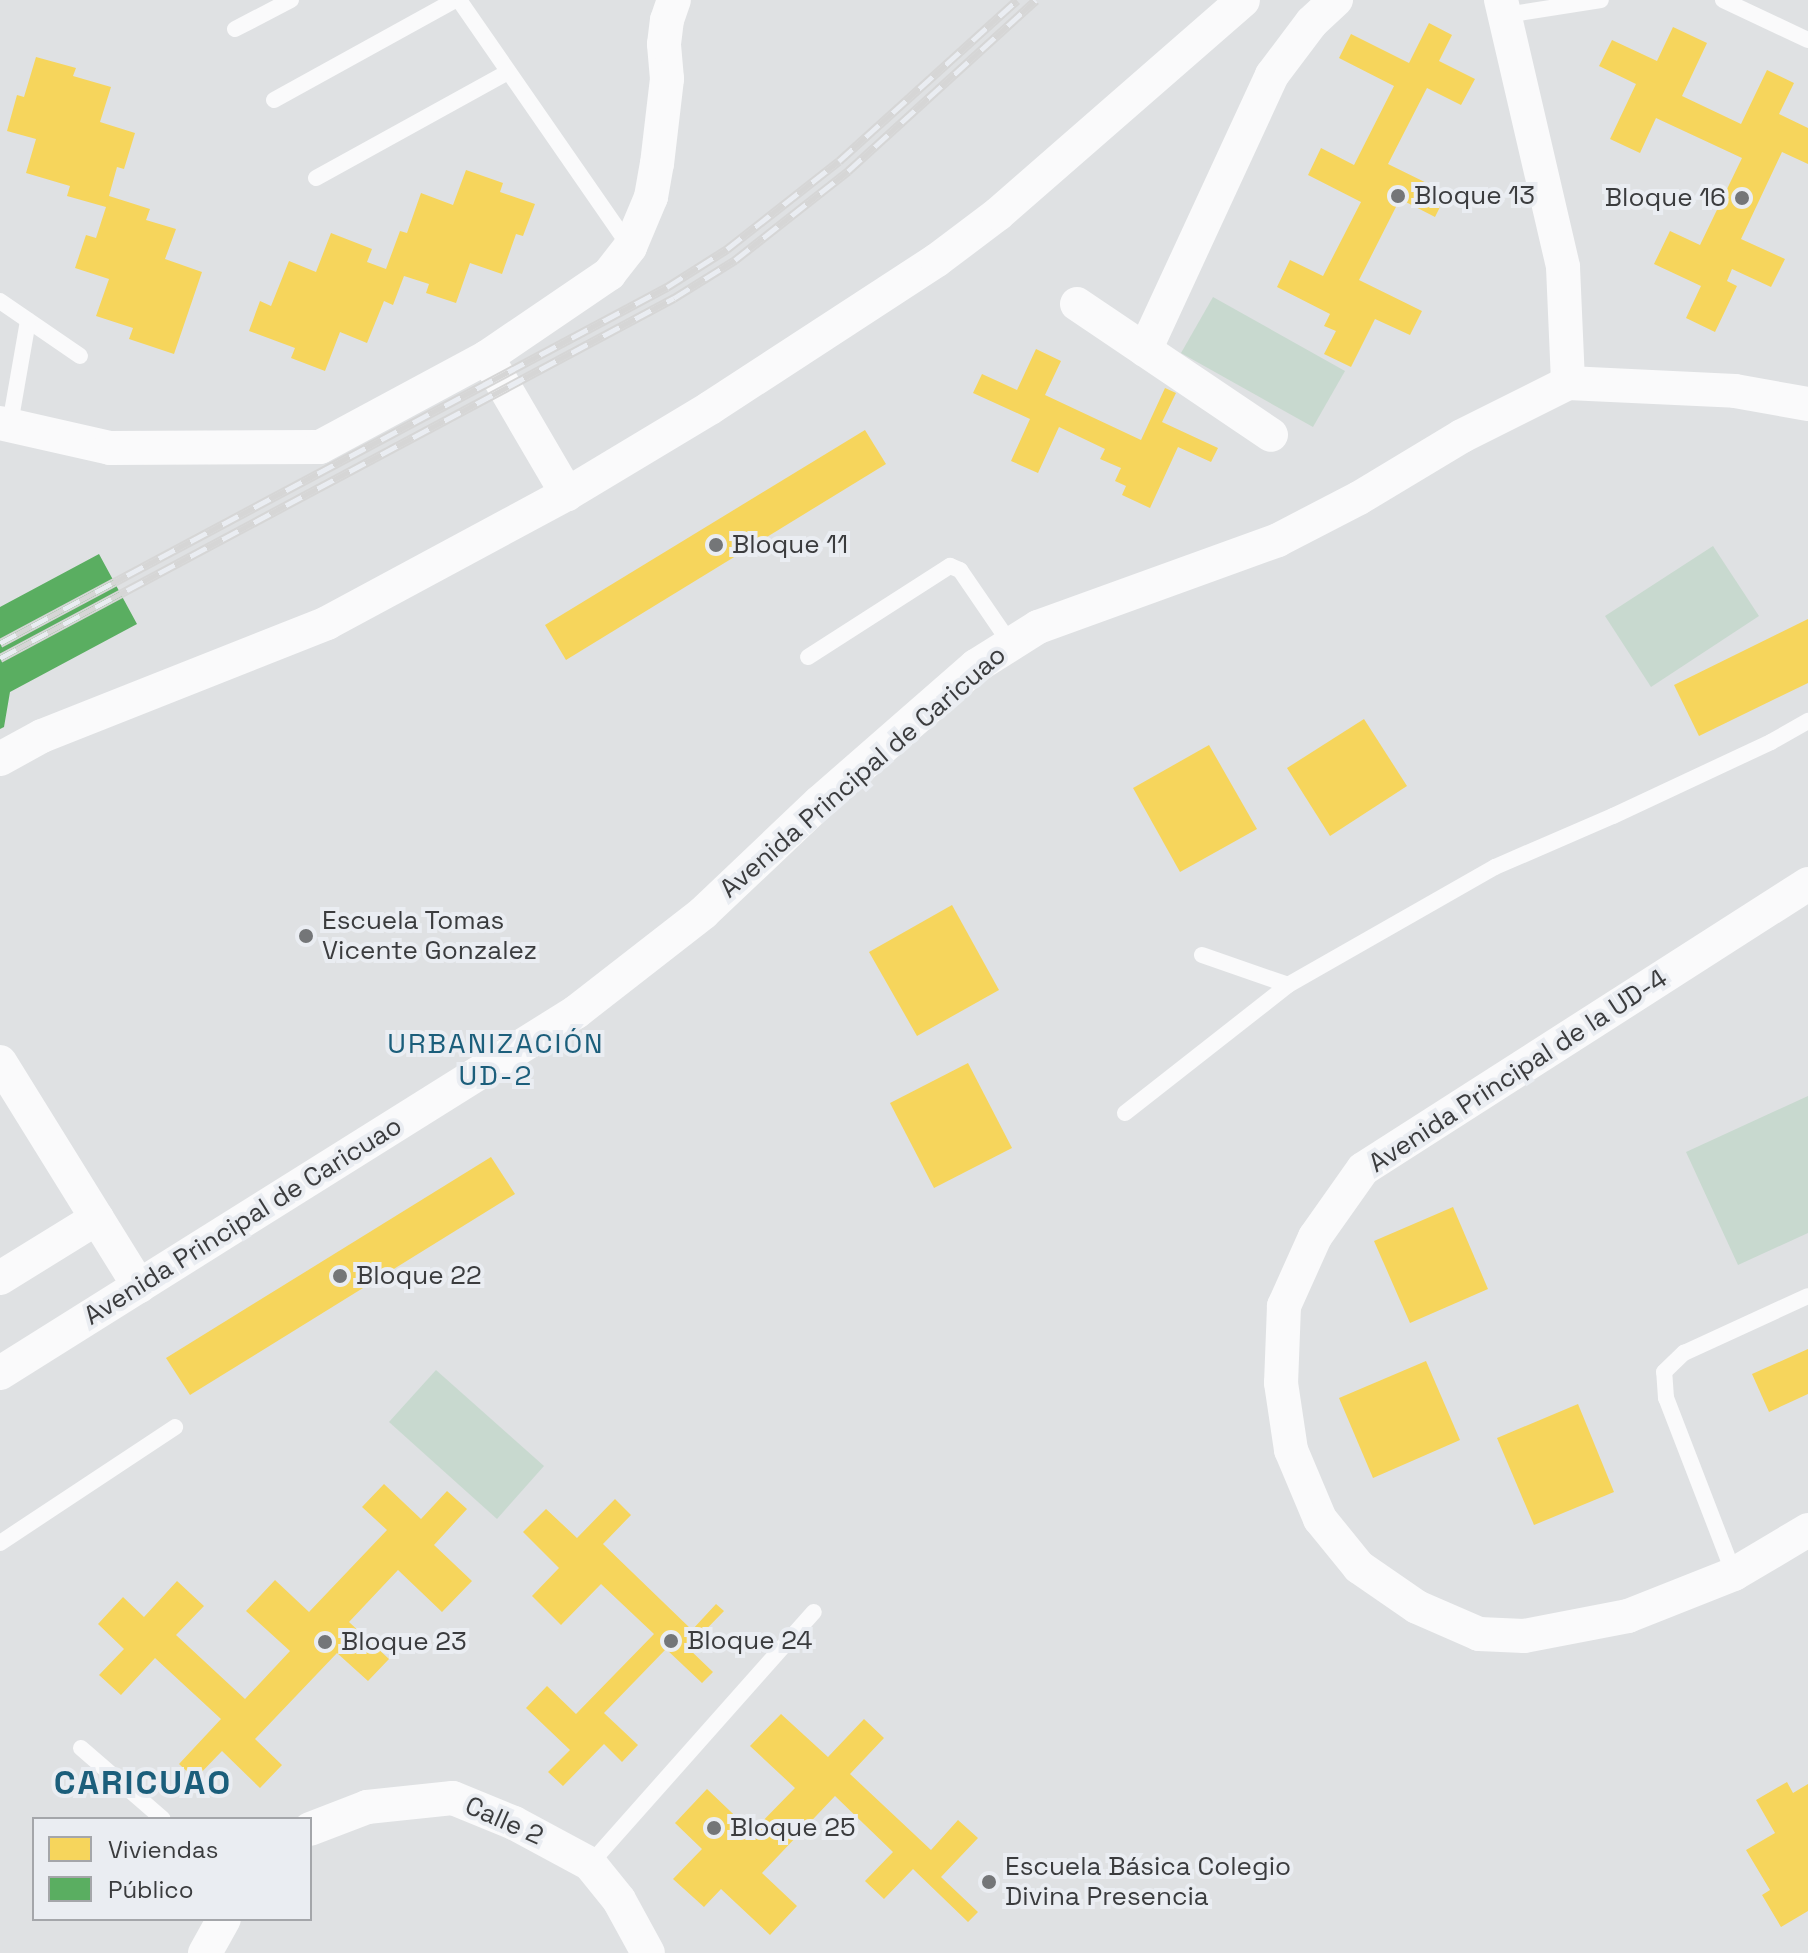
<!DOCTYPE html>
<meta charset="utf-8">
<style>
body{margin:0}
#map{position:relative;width:1808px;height:1953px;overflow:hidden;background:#dfe1e3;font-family:"Space Grotesk",sans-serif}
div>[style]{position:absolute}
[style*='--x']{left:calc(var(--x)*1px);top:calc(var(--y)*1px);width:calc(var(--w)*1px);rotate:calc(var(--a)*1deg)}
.green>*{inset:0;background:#c8d9cf}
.homes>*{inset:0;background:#f6d55c}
.public>*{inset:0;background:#5aae61}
.service>*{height:16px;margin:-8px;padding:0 8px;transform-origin:8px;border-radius:8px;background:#fafafb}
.minor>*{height:34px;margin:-17px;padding:0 17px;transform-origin:17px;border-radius:17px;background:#fafafb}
.rail>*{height:9px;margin-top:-4.5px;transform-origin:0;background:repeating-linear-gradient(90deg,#eaedf2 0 18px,#d6d6d6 0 36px);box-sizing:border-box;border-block:2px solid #d6d6d6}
.dots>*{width:22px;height:22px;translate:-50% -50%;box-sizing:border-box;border:4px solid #eaedf2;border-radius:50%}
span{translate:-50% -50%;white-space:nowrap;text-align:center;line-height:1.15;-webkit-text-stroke:8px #eaedf2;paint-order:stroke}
.poi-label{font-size:26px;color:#3b3c3e}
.left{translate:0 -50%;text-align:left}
.right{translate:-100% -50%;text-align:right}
.street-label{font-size:26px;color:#3b3c3e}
.neighbourhood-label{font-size:28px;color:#1b5e7b;letter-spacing:2px}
.district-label{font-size:34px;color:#1b5e7b;font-weight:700;letter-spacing:2px}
.legend{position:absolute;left:32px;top:1817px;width:280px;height:104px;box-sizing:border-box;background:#eaedf2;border:2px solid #a4a6aa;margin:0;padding:10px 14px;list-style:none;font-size:24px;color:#3b3c3e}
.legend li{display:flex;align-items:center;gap:16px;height:40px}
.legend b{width:40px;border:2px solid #a4a6aa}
</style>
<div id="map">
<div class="green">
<i style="clip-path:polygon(1213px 297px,1345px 371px,1313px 427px,1181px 353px)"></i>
<i style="clip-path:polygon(1713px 546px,1759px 616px,1651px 687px,1605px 616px)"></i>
<i style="clip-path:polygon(1808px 1096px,1808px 1233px,1738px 1265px,1686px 1152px)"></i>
<i style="clip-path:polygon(436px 1370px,544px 1466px,497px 1519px,389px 1422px)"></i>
</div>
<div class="homes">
<i style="clip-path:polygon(1429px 23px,1452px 35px,1439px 61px,1475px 79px,1461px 105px,1427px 88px,1388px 164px,1447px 193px,1435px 217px,1400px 199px,1359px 280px,1422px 311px,1410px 335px,1375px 319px,1351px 367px,1324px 354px,1336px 331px,1324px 326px,1330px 314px,1277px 287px,1290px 260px,1323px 276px,1361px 202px,1308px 175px,1321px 148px,1354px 165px,1394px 86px,1339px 58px,1351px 34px,1409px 63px)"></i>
<i style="clip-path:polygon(1673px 27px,1707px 43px,1682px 96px,1741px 124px,1767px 70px,1794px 83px,1779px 114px,1808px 128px,1808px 164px,1782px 152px,1741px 239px,1785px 259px,1771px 287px,1732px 269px,1727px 281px,1737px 286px,1715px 332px,1686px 318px,1701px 286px,1654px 264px,1670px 231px,1700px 245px,1742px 158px,1656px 118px,1640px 153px,1610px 139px,1636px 84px,1599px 66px,1612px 40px,1657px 61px)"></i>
<i style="clip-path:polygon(36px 57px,76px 68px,73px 76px,111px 87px,100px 122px,135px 133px,124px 169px,117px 167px,109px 196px,150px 209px,146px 220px,176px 229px,165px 259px,202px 272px,174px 354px,129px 339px,133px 328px,96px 316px,109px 279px,75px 268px,86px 235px,96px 238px,106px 207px,67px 196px,70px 186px,26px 173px,36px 139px,7px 131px,17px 95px,24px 97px)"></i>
<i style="clip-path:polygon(466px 170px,503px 183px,500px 192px,535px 204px,523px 236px,516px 234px,502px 274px,470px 263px,456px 303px,426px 293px,429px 284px,404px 276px,393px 305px,384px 301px,367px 343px,340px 332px,325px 371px,291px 358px,295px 348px,249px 331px,260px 301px,271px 306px,289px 261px,316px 272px,331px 233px,372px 249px,367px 262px,386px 269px,400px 231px,407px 233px,421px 193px,453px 205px)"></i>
<i style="clip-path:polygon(1036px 349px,1061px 361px,1045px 395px,1141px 440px,1165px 388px,1176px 393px,1162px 422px,1218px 448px,1211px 462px,1178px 447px,1150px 508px,1122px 495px,1126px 486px,1115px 481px,1121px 468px,1100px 459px,1105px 449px,1059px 427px,1038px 473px,1011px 461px,1030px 419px,973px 393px,982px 374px,1017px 390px)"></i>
<i style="clip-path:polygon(865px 430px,886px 464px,566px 660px,545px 625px)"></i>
<i style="clip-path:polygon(1808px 619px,1808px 683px,1699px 736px,1674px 685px)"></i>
<i style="clip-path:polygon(1364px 719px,1407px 786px,1330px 836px,1287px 768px)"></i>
<i style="clip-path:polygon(1209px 745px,1257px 829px,1180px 872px,1133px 788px)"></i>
<i style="clip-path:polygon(952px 905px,999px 990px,917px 1036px,869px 952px)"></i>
<i style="clip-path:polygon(968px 1063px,1012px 1148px,934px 1188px,890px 1103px)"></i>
<i style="clip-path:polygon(491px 1157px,515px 1194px,190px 1395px,166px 1358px)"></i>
<i style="clip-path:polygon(1453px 1207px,1488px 1289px,1410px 1323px,1374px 1241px)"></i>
<i style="clip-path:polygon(1808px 1349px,1808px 1394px,1769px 1412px,1752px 1374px)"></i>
<i style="clip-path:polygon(1426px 1361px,1460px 1440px,1373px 1478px,1339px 1398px)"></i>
<i style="clip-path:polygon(1578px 1404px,1614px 1492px,1534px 1525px,1497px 1438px)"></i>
<i style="clip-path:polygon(384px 1484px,421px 1519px,447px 1491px,467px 1509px,434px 1545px,472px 1581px,442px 1612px,398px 1570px,349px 1622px,389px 1659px,368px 1681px,337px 1653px,255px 1739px,282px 1765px,260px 1788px,222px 1751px,195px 1779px,179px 1764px,221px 1719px,155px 1658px,121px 1695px,99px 1675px,124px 1649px,98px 1624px,123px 1597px,144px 1617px,177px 1581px,204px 1606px,176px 1635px,245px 1699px,290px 1651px,246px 1611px,275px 1580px,309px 1612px,387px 1530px,362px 1507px)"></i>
<i style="clip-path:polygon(615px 1499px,631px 1515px,603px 1544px,692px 1630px,716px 1604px,724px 1611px,688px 1648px,713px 1672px,702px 1683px,666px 1649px,604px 1713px,638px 1745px,622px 1762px,604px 1744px,563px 1786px,548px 1772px,570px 1750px,526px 1708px,547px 1686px,576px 1714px,654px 1634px,601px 1584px,561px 1625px,532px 1596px,559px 1568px,523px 1532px,546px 1509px,577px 1538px)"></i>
<i style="clip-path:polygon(781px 1714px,828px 1757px,864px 1719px,884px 1738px,850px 1774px,931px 1850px,958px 1820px,978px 1838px,941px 1877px,978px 1912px,968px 1922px,913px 1869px,884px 1899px,865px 1881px,893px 1852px,835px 1796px,762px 1873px,797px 1906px,770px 1935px,721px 1889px,704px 1907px,673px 1879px,702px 1849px,675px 1823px,707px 1789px,752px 1832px,795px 1788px,750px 1746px)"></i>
<i style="clip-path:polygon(1787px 1782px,1793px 1793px,1808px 1784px,1808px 1911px,1781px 1927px,1762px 1895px,1770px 1890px,1746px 1850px,1775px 1833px,1756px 1800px)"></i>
</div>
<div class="public">
<i style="clip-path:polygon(99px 554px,137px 624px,10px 692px,4px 727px,0 729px,0 607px)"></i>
</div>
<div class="service">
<i style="--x:459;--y:0;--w:300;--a:55.3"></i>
<i style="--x:1723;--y:0;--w:94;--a:25.2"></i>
<i style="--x:1506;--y:15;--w:96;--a:-9"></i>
<i style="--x:235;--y:29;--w:63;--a:-27.4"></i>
<i style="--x:274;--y:100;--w:207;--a:-28.9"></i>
<i style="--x:316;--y:178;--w:219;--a:-28.9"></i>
<i style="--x:0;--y:301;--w:97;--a:34.5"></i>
<i style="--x:10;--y:424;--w:105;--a:-80.1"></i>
<i style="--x:808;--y:657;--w:169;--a:-32.7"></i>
<i style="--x:950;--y:566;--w:11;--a:22"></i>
<i style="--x:960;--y:570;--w:88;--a:55.6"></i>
<i style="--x:1202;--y:955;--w:91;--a:19.2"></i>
<i style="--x:1125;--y:1113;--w:207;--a:-38.1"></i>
<i style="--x:1288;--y:985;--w:238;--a:-29.7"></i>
<i style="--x:1495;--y:867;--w:129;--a:-23.4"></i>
<i style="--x:1613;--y:816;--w:174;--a:-25.1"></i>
<i style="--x:1771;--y:742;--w:43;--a:-29.6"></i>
<i style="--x:0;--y:1543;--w:210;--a:-33.5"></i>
<i style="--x:1734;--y:1574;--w:189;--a:-111.1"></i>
<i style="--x:1666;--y:1398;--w:26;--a:-94"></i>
<i style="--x:1664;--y:1372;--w:28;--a:-44"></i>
<i style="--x:1684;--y:1353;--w:136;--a:-24.7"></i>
<i style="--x:81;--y:1748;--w:108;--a:40.9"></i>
<i style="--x:590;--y:1864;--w:337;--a:-48.4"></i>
</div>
<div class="minor">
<i style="--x:1501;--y:0;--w:274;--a:76.9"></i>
<i style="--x:1563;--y:267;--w:116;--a:87.5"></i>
<i style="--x:1077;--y:304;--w:234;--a:34"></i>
<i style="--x:1145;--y:350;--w:303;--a:-65.2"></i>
<i style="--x:1272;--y:75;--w:66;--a:-53"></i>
<i style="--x:1312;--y:22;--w:33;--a:-43"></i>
<i style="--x:487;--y:357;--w:159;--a:59.7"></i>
<i style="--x:0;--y:423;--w:113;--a:12.8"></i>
<i style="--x:110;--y:448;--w:210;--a:-0.3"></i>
<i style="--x:320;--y:447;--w:190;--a:-28.3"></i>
<i style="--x:487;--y:357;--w:148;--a:-34.2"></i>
<i style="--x:609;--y:274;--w:34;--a:-52"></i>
<i style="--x:630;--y:247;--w:54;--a:-67.2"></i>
<i style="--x:651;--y:197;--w:34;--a:-80"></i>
<i style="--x:657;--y:164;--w:86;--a:-83.3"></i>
<i style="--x:667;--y:79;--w:35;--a:-95"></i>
<i style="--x:664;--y:44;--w:24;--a:-83"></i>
<i style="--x:667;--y:20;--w:21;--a:-71"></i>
<i style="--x:0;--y:759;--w:48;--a:-28.7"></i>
<i style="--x:42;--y:736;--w:307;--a:-21.6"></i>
<i style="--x:327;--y:623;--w:272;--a:-28.3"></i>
<i style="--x:567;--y:494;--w:167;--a:-31"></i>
<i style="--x:710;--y:408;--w:271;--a:-33.1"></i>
<i style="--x:937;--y:260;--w:76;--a:-37"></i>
<i style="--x:998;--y:214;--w:325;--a:-41.1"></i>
<i style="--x:1808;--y:884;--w:528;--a:147.36"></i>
<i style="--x:1363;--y:1169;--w:83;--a:125.2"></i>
<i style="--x:1315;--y:1237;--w:76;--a:114.2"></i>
<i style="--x:1284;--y:1306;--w:77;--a:92.2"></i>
<i style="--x:1281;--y:1383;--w:68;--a:81.5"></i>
<i style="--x:1291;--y:1450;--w:75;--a:67.2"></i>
<i style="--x:1320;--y:1519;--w:62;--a:50.9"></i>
<i style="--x:1359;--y:1567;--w:70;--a:34.6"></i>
<i style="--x:1417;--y:1607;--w:68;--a:23.5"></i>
<i style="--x:1479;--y:1634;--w:45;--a:2.5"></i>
<i style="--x:1524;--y:1636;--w:106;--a:-10.9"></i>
<i style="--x:1628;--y:1616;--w:114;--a:-21.6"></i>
<i style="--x:1734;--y:1574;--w:86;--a:-30.7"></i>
<i style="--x:0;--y:1062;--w:264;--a:58.2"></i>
<i style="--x:0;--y:1278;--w:114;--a:-31.7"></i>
<i style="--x:0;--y:1373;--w:680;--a:-32.08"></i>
<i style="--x:576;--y:1012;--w:161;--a:-37.9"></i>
<i style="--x:703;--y:913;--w:161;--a:-43.5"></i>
<i style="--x:820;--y:802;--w:207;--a:-41.1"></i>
<i style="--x:976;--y:666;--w:73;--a:-32.2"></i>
<i style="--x:1038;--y:627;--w:255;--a:-19.9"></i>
<i style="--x:1278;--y:540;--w:91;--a:-27.4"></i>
<i style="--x:1359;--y:498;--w:120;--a:-31"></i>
<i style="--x:1462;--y:436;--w:119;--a:-26.6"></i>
<i style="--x:1568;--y:383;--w:167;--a:2.7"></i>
<i style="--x:1735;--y:391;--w:74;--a:10.1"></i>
<i style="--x:310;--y:1829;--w:61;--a:-21.1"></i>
<i style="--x:367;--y:1807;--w:86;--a:-6"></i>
<i style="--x:453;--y:1798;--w:66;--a:22.3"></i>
<i style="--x:514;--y:1823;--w:86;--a:28.3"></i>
<i style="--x:590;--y:1864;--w:46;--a:51.1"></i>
<i style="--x:619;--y:1900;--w:60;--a:61.3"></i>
<i style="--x:205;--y:1953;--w:39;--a:-61"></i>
</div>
<div class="rail">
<i style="--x:0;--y:643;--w:756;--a:-28.09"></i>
<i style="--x:667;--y:287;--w:71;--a:-32.3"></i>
<i style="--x:727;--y:249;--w:142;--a:-38.2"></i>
<i style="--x:839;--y:161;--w:240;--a:-42.1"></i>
<i style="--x:0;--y:658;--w:764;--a:-28.11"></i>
<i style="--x:674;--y:298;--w:72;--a:-31.9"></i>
<i style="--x:735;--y:260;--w:144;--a:-38.2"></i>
<i style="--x:848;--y:171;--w:254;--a:-42.3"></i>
</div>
<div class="dots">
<i style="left:1398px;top:196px;background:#747678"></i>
<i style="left:1742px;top:198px;background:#747678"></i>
<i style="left:716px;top:545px;background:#747678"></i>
<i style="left:306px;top:936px;background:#747678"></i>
<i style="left:340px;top:1276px;background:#747678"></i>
<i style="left:671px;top:1641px;background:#747678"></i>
<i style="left:325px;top:1642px;background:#747678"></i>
<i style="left:714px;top:1828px;background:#747678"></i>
<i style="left:989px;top:1882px;background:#747678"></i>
</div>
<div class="poi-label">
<span class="left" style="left:1414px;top:196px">Bloque 13</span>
<span class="right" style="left:1726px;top:198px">Bloque 16</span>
<span class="left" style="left:732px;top:545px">Bloque 11</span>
<span class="left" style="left:322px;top:936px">Escuela Tomas<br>Vicente Gonzalez</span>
<span class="left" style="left:356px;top:1276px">Bloque 22</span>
<span class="left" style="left:687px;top:1641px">Bloque 24</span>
<span class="left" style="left:341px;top:1642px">Bloque 23</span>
<span class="left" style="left:730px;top:1828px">Bloque 25</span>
<span class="left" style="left:1005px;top:1882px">Escuela Básica Colegio<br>Divina Presencia</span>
</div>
<div class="street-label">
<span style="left:863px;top:772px;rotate:-41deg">Avenida Principal de Caricuao</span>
<span style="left:1518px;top:1071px;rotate:-33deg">Avenida Principal de la UD-4</span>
<span style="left:243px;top:1221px;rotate:-32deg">Avenida Principal de Caricuao</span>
<span style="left:504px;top:1821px;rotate:24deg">Calle 2</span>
</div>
<div class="neighbourhood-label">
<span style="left:496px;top:1059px">URBANIZACIÓN<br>UD-2</span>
</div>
<div class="district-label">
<span style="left:143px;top:1783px">CARICUAO</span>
</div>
<ul class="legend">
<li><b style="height:22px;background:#f6d55c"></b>Viviendas</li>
<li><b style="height:22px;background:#5aae61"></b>Público</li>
</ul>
</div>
